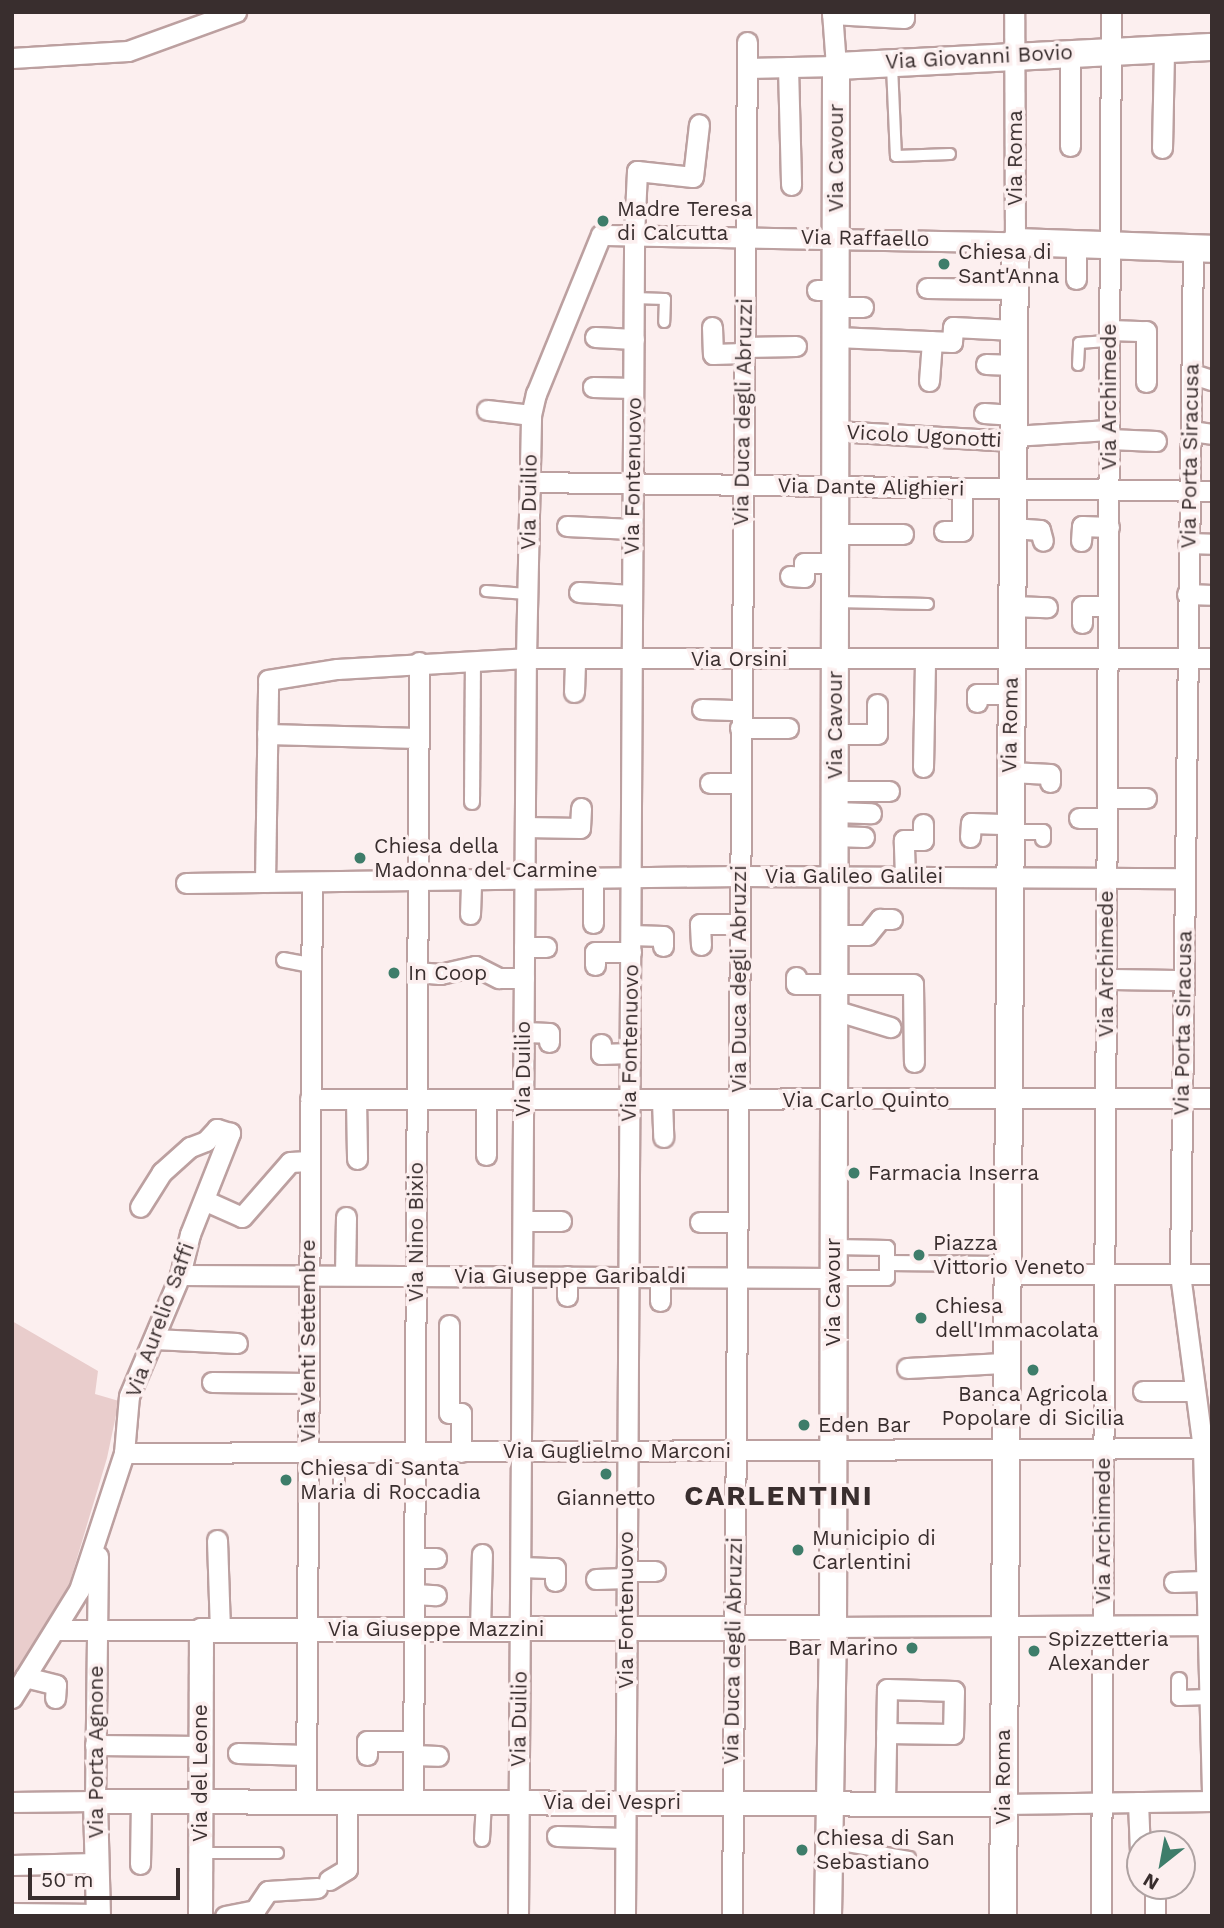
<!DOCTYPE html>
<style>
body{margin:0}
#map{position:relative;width:1224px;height:1928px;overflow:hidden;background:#fcefef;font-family:"Work Sans",sans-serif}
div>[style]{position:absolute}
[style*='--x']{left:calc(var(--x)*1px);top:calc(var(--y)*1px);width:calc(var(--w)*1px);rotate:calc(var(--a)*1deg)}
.green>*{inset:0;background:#e9cdcc}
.roads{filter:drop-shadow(2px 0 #bca0a0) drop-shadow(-2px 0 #bca0a0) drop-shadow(0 2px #bca0a0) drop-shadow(0 -2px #bca0a0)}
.service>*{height:10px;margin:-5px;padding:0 5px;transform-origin:5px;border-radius:5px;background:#fff}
.pedestrian>*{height:14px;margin:-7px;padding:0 7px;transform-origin:7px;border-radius:7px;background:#fff}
.minor>*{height:19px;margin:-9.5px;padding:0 9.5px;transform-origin:9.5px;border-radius:9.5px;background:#fff}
.tertiary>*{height:23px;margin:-11.5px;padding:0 11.5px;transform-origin:11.5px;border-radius:11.5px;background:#fff}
.secondary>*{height:26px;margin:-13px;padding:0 13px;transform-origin:13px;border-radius:13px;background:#fff}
.dots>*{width:19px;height:19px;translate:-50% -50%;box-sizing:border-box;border:4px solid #fcefef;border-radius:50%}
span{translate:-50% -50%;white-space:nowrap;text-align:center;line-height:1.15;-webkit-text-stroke:7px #fcefef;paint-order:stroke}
.street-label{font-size:21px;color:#392e2e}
.poi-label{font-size:21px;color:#392e2e}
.left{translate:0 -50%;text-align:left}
.right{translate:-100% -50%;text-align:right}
.district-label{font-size:28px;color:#392e2e;font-weight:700;letter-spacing:2px}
.frame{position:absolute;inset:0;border:14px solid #392e2e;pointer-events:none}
.north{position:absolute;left:1126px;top:1830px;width:70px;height:70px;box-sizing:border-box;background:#fcefef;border:2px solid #aea2a2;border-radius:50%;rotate:211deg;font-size:19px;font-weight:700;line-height:28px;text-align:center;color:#392e2e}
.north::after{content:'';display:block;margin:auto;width:24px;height:32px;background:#3e7d6a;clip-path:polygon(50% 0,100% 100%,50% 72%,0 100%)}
.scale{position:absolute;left:28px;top:1868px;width:152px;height:32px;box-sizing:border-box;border:4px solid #392e2e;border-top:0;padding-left:9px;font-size:21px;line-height:24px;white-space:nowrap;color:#392e2e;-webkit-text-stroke:5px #fcefef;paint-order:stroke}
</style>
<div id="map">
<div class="green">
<i style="clip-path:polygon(12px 1321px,98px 1371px,95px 1394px,119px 1401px,107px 1458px,66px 1595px,12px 1681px)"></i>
</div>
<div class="roads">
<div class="service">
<i style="--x:892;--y:66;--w:90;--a:87.5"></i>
<i style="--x:896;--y:156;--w:54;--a:-2.1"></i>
<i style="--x:634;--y:298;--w:31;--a:2"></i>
<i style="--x:665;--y:299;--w:23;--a:92"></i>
<i style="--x:1078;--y:365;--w:22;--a:-87"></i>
<i style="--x:1079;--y:343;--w:31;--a:-4"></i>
<i style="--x:486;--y:591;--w:41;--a:4.2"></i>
<i style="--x:836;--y:602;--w:92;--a:1.2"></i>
<i style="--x:339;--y:1484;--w:32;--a:-90"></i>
<i style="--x:829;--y:1843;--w:82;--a:9.8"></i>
<i style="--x:201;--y:1853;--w:77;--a:0"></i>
</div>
<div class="pedestrian">
<i style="--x:472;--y:802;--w:142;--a:-89.6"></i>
<i style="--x:1008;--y:832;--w:35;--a:0"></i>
<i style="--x:1043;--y:832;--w:7;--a:90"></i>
<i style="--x:284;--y:960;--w:26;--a:11"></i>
<i style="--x:887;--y:1263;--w:117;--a:0.5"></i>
<i style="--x:833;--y:1278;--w:54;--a:0"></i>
<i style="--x:887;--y:1278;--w:30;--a:-90"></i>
<i style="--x:887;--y:1248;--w:53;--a:-178.9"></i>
<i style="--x:1179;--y:1680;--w:18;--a:90"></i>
<i style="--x:1179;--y:1698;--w:30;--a:-2"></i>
<i style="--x:482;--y:1839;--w:37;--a:-87"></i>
</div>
<div class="minor">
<i style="--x:832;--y:14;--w:72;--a:3.2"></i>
<i style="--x:904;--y:18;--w:6;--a:-90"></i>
<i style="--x:12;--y:58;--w:116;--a:-3.5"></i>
<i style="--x:128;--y:51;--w:115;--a:-19.9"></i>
<i style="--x:788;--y:67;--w:118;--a:88.5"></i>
<i style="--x:747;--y:68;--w:89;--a:-1.3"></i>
<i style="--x:836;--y:66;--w:54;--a:-94.2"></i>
<i style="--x:1070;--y:146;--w:94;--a:-90"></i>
<i style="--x:1162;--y:148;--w:99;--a:-88.8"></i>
<i style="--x:1193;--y:249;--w:1025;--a:90.73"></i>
<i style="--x:1180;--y:1274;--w:176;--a:82.5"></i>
<i style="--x:1203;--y:1448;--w:348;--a:88.5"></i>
<i style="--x:1076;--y:279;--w:33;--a:-90"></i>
<i style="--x:927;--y:288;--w:88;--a:0.7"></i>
<i style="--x:817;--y:290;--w:19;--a:0"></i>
<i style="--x:836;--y:307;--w:27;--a:0"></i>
<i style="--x:712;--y:327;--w:27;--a:88"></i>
<i style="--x:713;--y:354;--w:31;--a:-2"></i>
<i style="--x:1110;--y:330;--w:36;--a:2"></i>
<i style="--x:1146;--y:331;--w:51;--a:90"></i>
<i style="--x:595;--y:337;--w:39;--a:3"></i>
<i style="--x:836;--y:337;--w:116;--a:2.5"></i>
<i style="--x:952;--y:342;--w:15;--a:-86"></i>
<i style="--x:953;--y:327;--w:61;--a:2.8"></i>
<i style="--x:744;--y:347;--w:52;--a:-1.1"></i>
<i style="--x:986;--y:364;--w:28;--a:2"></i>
<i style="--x:1193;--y:374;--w:20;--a:18"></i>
<i style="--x:929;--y:381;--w:40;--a:-85.7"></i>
<i style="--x:593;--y:387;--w:40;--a:1.4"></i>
<i style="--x:487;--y:410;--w:44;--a:6.5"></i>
<i style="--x:984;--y:413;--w:29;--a:4"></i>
<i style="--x:835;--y:431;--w:178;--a:3.2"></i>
<i style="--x:1191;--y:431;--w:21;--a:8"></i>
<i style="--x:1013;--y:436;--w:96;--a:-3.6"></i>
<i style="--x:1109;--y:439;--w:47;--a:2.4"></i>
<i style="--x:529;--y:482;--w:683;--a:0.75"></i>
<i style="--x:567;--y:526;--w:65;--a:2.6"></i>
<i style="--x:1012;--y:528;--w:28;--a:4"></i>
<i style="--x:1040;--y:530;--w:11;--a:75"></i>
<i style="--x:944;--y:531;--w:18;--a:0"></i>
<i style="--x:962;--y:531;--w:42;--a:-90"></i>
<i style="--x:835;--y:534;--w:68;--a:0"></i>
<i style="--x:1081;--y:541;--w:15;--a:-86"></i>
<i style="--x:1082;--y:526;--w:27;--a:2"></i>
<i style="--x:1188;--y:543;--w:24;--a:2"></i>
<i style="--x:790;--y:576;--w:14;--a:4"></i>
<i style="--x:804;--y:577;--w:14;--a:-90"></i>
<i style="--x:804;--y:563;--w:31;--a:0"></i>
<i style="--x:579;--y:592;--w:53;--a:3.2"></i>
<i style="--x:1187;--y:594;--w:25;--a:2"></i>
<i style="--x:1011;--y:606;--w:36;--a:2"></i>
<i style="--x:1082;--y:623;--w:17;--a:-90"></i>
<i style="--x:1082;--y:606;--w:26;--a:0"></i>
<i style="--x:574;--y:692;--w:33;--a:-88"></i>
<i style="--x:977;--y:702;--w:8;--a:-90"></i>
<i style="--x:977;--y:694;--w:34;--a:0"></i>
<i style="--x:702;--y:709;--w:38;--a:2"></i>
<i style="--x:740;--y:728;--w:48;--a:0"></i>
<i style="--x:267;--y:734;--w:151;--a:1.5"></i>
<i style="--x:835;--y:734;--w:42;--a:0"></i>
<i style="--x:877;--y:734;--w:30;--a:-90"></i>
<i style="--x:923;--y:767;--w:108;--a:-88.9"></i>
<i style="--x:1010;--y:772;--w:40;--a:2.9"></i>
<i style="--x:1050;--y:774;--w:8;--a:90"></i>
<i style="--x:710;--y:783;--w:30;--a:0"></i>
<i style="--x:834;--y:791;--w:55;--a:0"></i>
<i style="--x:1107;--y:798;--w:39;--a:0"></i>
<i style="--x:835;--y:812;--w:36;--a:2"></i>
<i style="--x:1079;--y:818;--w:28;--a:0"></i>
<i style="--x:525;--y:827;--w:55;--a:1"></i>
<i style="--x:580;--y:828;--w:20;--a:-87"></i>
<i style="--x:835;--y:836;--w:29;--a:2"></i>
<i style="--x:970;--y:837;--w:14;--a:-86"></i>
<i style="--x:971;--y:823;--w:38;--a:2"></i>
<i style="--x:905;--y:876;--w:36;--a:-92"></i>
<i style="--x:904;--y:840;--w:19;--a:0"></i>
<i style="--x:923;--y:840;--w:16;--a:-90"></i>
<i style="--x:265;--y:882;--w:202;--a:-89.1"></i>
<i style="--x:268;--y:680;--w:70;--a:-9.1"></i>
<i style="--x:337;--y:669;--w:189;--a:-3.3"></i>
<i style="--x:526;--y:658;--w:686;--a:0"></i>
<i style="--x:186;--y:883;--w:553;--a:-0.73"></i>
<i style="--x:739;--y:876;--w:446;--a:0.3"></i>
<i style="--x:470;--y:914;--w:34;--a:-88"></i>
<i style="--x:593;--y:923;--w:44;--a:-90"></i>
<i style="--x:631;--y:935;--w:32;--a:2"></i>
<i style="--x:663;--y:936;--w:10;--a:90"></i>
<i style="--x:834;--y:935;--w:33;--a:0"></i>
<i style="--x:867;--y:935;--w:21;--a:-51"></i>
<i style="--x:880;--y:919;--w:12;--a:0"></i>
<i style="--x:701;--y:945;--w:21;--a:-93"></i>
<i style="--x:700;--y:924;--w:39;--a:0"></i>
<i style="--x:524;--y:947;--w:22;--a:0"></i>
<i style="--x:595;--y:965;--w:13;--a:-90"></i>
<i style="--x:595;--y:952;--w:36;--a:0"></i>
<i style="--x:417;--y:972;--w:23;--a:5"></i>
<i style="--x:440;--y:974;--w:36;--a:-13"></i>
<i style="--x:475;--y:966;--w:27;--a:27"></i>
<i style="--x:499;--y:978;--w:25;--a:0"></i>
<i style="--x:796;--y:977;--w:7;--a:90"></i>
<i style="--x:796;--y:984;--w:117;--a:0"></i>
<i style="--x:913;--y:984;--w:78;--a:89.3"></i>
<i style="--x:1106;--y:979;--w:76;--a:0.8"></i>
<i style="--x:834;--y:1010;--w:59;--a:16.9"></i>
<i style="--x:524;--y:1032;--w:25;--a:2"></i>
<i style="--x:549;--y:1033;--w:9;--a:90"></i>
<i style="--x:601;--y:1044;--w:10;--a:90"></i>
<i style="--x:601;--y:1054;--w:29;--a:-2"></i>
<i style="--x:310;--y:1099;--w:902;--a:-0.06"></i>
<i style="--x:356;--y:1099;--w:60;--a:89"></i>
<i style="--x:486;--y:1100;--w:55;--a:90"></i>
<i style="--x:662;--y:1100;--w:37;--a:88"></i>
<i style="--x:206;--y:1201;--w:39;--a:24"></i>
<i style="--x:242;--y:1217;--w:73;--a:-48.9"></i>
<i style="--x:290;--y:1162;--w:19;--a:-3"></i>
<i style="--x:523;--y:1221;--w:38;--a:0"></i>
<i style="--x:700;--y:1222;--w:36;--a:0"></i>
<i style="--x:1004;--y:1274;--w:208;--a:0"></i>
<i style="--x:180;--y:1275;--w:653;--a:0.26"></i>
<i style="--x:345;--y:1275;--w:58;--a:-89"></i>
<i style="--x:567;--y:1276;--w:20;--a:90"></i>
<i style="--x:660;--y:1301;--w:24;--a:-90"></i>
<i style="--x:449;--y:1325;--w:88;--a:90"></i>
<i style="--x:449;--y:1413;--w:12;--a:0"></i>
<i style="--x:461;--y:1413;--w:39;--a:90"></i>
<i style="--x:154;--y:1339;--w:83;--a:2.8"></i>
<i style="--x:907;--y:1368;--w:96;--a:-3"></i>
<i style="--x:212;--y:1382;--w:96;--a:0.6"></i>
<i style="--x:1143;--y:1391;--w:52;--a:0"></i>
<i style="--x:124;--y:1453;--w:1088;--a:-0.26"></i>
<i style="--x:217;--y:1540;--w:89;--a:88.1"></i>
<i style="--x:414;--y:1558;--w:22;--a:0"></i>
<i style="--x:521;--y:1567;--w:34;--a:2"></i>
<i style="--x:555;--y:1568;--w:13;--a:90"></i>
<i style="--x:626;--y:1571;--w:29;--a:0"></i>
<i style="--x:596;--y:1579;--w:30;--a:-2"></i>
<i style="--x:1174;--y:1582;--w:38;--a:-2"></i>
<i style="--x:414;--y:1594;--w:22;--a:3"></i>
<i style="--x:833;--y:1627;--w:379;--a:-0.3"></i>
<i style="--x:480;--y:1629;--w:75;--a:-88.5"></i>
<i style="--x:55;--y:1630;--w:146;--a:0"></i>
<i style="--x:25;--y:1677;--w:32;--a:14"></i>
<i style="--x:56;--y:1685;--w:13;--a:94"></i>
<i style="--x:12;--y:1698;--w:127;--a:-58.2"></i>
<i style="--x:79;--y:1590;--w:144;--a:-71.8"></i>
<i style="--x:124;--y:1453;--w:57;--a:-85"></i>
<i style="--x:129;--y:1396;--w:131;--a:-67.1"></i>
<i style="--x:180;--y:1275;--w:42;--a:-76.3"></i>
<i style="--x:190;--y:1234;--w:109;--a:-68.4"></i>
<i style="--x:230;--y:1133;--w:14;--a:-163"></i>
<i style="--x:217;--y:1129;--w:16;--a:133"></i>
<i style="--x:206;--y:1141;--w:17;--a:159"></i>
<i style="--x:190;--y:1147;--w:38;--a:138"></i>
<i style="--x:162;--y:1172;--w:41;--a:122.2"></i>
<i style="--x:95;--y:1745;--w:105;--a:0.5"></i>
<i style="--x:238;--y:1753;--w:68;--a:1.7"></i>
<i style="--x:367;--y:1755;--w:14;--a:-90"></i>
<i style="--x:367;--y:1741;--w:46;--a:0"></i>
<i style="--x:413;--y:1755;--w:25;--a:2"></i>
<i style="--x:306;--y:1801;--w:919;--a:-89.63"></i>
<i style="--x:12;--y:1802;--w:83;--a:-0.7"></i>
<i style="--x:95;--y:1801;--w:245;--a:-89.3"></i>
<i style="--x:413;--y:1802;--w:1140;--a:-89.7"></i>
<i style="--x:1138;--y:1802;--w:50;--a:87.7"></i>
<i style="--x:885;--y:1803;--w:114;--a:-89"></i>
<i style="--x:887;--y:1689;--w:67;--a:1.7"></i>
<i style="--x:954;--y:1691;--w:43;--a:91.3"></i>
<i style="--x:953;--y:1734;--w:67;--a:-179.1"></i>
<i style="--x:1003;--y:1804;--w:209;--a:-0.8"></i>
<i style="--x:557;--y:1836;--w:68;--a:1.7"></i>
<i style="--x:140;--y:1864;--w:63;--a:-89.1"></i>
<i style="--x:12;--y:1865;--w:84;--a:-1.4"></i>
<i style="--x:329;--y:1880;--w:21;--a:-31"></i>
<i style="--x:347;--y:1869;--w:68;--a:-90"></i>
<i style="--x:12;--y:1913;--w:85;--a:0.7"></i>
<i style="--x:225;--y:1916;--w:31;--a:-11"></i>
<i style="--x:255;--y:1910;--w:23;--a:-56"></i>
<i style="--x:268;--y:1891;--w:49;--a:-3.5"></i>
<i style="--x:518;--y:1916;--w:1258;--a:-89.64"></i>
<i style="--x:526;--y:658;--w:243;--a:-88.8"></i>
<i style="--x:531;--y:415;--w:22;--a:-77"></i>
<i style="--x:536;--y:394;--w:172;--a:-67.8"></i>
<i style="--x:601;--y:235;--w:414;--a:1"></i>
<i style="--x:1015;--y:242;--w:230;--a:-90.2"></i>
<i style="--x:625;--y:1916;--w:1681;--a:-89.69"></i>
<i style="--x:634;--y:235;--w:64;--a:-87.3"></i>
<i style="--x:637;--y:171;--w:56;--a:6.1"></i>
<i style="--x:693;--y:177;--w:53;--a:-83.5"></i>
<i style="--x:732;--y:1916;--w:1874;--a:-89.54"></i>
<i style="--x:1101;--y:1916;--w:1904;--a:-89.7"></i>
<i style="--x:1155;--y:1916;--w:30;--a:-90"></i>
</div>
<div class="tertiary">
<i style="--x:98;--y:1916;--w:115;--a:-91.5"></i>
<i style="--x:95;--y:1801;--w:908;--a:0.19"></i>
<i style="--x:200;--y:1916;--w:286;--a:-89.8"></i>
<i style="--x:201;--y:1630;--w:632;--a:-0.27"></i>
</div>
<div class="secondary">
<i style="--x:828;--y:1916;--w:277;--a:-89"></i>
<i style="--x:833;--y:1639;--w:1573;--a:-89.89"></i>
<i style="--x:836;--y:66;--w:376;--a:-2.9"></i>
<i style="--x:1003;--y:1916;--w:1674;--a:-89.59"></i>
<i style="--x:1015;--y:242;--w:197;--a:2"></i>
</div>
</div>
<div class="dots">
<i style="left:603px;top:221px;background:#3e7d6a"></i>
<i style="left:944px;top:264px;background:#3e7d6a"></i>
<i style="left:360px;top:858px;background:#3e7d6a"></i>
<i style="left:394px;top:973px;background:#3e7d6a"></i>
<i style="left:854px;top:1173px;background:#3e7d6a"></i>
<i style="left:919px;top:1255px;background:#3e7d6a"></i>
<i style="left:921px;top:1318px;background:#3e7d6a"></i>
<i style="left:1033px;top:1370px;background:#3e7d6a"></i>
<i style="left:804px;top:1425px;background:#3e7d6a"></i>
<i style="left:606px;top:1474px;background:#3e7d6a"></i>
<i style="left:286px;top:1480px;background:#3e7d6a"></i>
<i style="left:798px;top:1550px;background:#3e7d6a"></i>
<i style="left:912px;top:1648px;background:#3e7d6a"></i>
<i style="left:1034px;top:1651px;background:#3e7d6a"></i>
<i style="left:802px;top:1850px;background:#3e7d6a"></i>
</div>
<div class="street-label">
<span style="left:979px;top:57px;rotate:-3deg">Via Giovanni Bovio</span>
<span style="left:836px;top:158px;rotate:-90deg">Via Cavour</span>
<span style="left:1015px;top:158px;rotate:-90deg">Via Roma</span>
<span style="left:865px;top:238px;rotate:1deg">Via Raffaello</span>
<span style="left:1109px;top:397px;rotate:-90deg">Via Archimede</span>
<span style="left:743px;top:412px;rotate:-89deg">Via Duca degli Abruzzi</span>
<span style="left:924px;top:436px;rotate:3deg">Vicolo Ugonotti</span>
<span style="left:1190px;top:456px;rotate:-89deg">Via Porta Siracusa</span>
<span style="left:633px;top:476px;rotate:-89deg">Via Fontenuovo</span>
<span style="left:871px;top:487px;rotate:1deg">Via Dante Alighieri</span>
<span style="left:529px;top:502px;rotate:-89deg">Via Duilio</span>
<span style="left:739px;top:659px">Via Orsini</span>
<span style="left:835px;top:725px;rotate:-90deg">Via Cavour</span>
<span style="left:1010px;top:725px;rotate:-89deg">Via Roma</span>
<span style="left:854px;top:876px">Via Galileo Galilei</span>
<span style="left:1106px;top:964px;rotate:-90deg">Via Archimede</span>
<span style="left:739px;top:979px;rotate:-90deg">Via Duca degli Abruzzi</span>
<span style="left:1183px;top:1023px;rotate:-89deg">Via Porta Siracusa</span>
<span style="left:630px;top:1043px;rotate:-89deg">Via Fontenuovo</span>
<span style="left:523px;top:1069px;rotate:-90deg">Via Duilio</span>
<span style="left:866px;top:1100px">Via Carlo Quinto</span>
<span style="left:416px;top:1232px;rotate:-90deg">Via Nino Bixio</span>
<span style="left:570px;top:1276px">Via Giuseppe Garibaldi</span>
<span style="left:833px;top:1292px;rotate:-90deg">Via Cavour</span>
<span style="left:160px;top:1320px;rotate:-70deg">Via Aurelio Saffi</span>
<span style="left:308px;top:1341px;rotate:-90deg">Via Venti Settembre</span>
<span style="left:617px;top:1451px">Via Guglielmo Marconi</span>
<span style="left:1103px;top:1531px;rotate:-90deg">Via Archimede</span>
<span style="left:626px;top:1610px;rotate:-90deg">Via Fontenuovo</span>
<span style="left:436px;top:1629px">Via Giuseppe Mazzini</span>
<span style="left:733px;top:1651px;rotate:-89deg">Via Duca degli Abruzzi</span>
<span style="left:519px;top:1719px;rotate:-89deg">Via Duilio</span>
<span style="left:96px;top:1752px;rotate:-90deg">Via Porta Agnone</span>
<span style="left:200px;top:1773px;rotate:-90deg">Via del Leone</span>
<span style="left:1003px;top:1777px;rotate:-90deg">Via Roma</span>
<span style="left:612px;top:1802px">Via dei Vespri</span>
</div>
<div class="poi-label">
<span class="left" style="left:617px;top:221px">Madre Teresa<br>di Calcutta</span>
<span class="left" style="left:958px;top:264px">Chiesa di<br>Sant'Anna</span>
<span class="left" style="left:374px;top:858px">Chiesa della<br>Madonna del Carmine</span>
<span class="left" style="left:408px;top:973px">In Coop</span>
<span class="left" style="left:868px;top:1173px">Farmacia Inserra</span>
<span class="left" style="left:933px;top:1255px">Piazza<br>Vittorio Veneto</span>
<span class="left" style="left:935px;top:1318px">Chiesa<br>dell'Immacolata</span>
<span style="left:1033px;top:1406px">Banca Agricola<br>Popolare di Sicilia</span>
<span class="left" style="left:818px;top:1425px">Eden Bar</span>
<span class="left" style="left:300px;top:1480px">Chiesa di Santa<br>Maria di Roccadia</span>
<span style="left:606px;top:1498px">Giannetto</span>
<span class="left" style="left:812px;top:1550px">Municipio di<br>Carlentini</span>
<span class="left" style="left:1048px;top:1651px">Spizzetteria<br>Alexander</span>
<span class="right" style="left:898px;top:1648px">Bar Marino</span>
<span class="left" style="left:816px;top:1850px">Chiesa di San<br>Sebastiano</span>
</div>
<div class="district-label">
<span style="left:779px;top:1496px">CARLENTINI</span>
</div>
<div class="frame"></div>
<div class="north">N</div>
<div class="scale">50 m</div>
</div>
